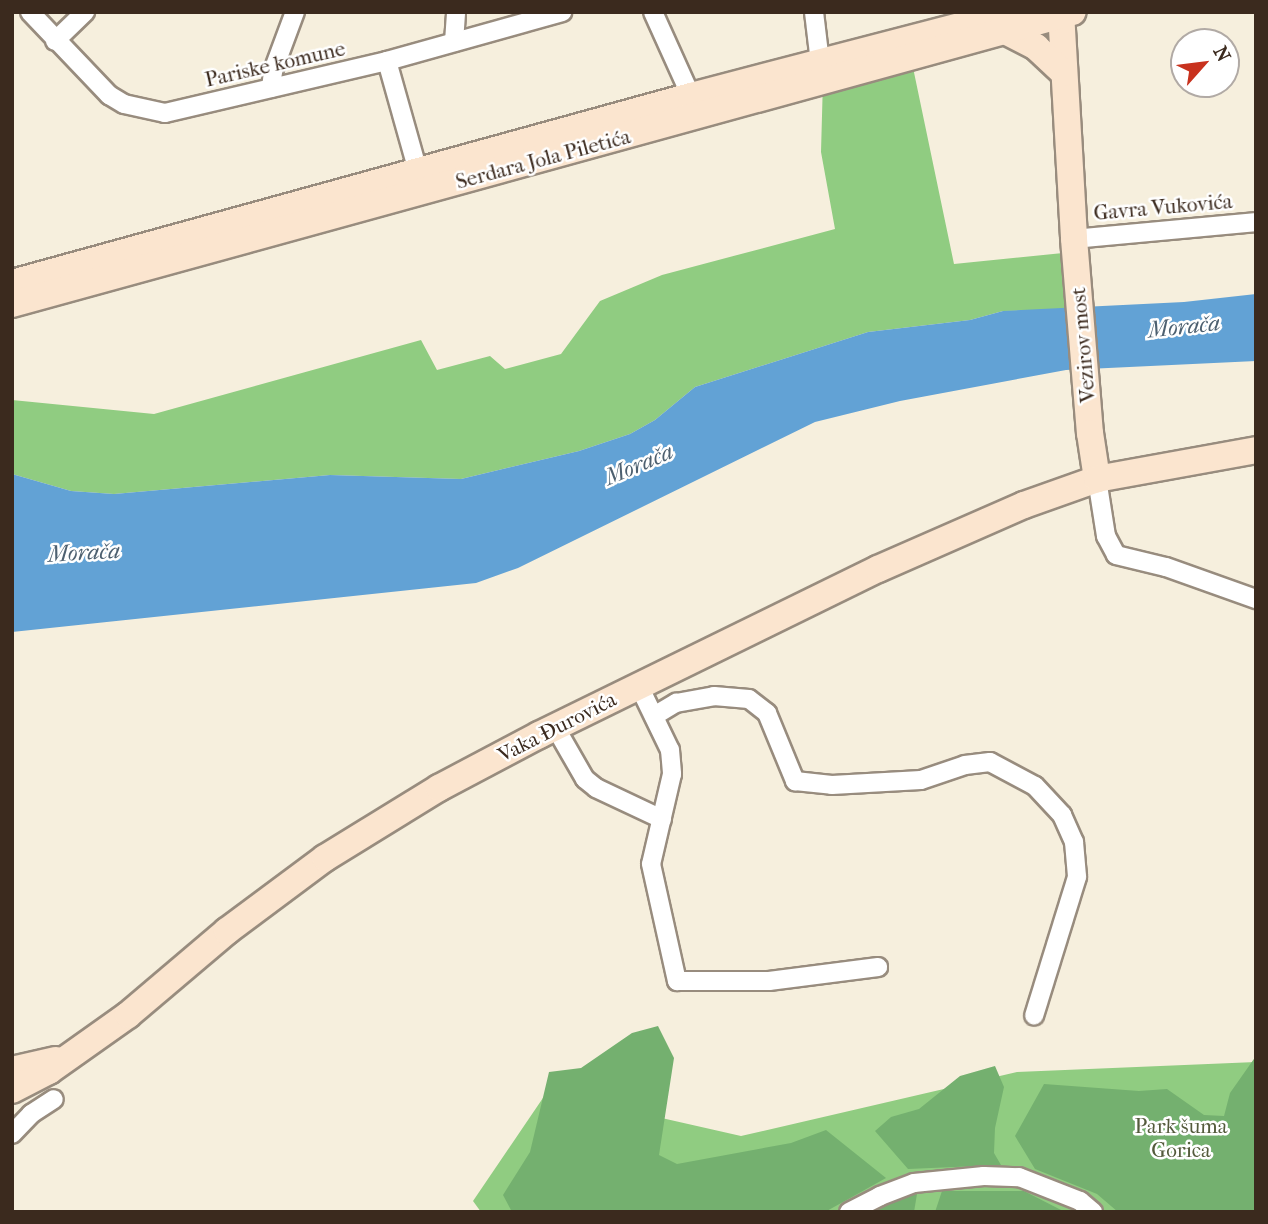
<!DOCTYPE html>
<meta charset="utf-8">
<style>
body{margin:0}
#map{position:relative;width:1268px;height:1224px;overflow:hidden;background:#f6efdd;font-family:"IM FELL French Canon",serif}
div>[style]{position:absolute}
[style*='--x']{left:calc(var(--x)*1px);top:calc(var(--y)*1px);width:calc(var(--w)*1px);rotate:calc(var(--a)*1deg)}
.green>*{inset:0;background:#90cc81}
.forest>*{inset:0;background:#74b06f}
.water>*{inset:0;background:#62a2d5}
.roads{filter:drop-shadow(2px 0 #988c7e) drop-shadow(-2px 0 #988c7e) drop-shadow(0 2px #988c7e) drop-shadow(0 -2px #988c7e)}
.street>*{height:18px;margin:-9px;padding:0 9px;transform-origin:9px;border-radius:9px;background:#fff}
.secondary>*{height:26px;margin:-13px;padding:0 13px;transform-origin:13px;border-radius:13px;background:#fbe5cf}
span{translate:-50% -50%;white-space:nowrap;text-align:center;line-height:1.15;-webkit-text-stroke:5px #fff;paint-order:stroke}
.street-label{font-size:21px;color:#3b2a1e}
.park-label{font-size:21px;color:#545b3c}
.water-label{font-size:23px;color:#4d6070;font-style:italic}
.frame{position:absolute;inset:0;border:14px solid #3b2a1e;pointer-events:none}
.north{position:absolute;left:1170px;top:28px;width:70px;height:70px;box-sizing:border-box;background:#fff;border:2px solid #b1aaa5;border-radius:50%;rotate:62deg;font-size:19px;font-weight:700;line-height:28px;text-align:center;color:#3b2a1e}
.north::after{content:'';display:block;margin:auto;width:24px;height:32px;background:#c8321e;clip-path:polygon(50% 0,100% 100%,50% 72%,0 100%)}
</style>
<div id="map">
<div class="green">
<i style="clip-path:polygon(911px 58px,954px 264px,1063px 253px,1066px 310px,1003px 311px,970px 320px,868px 332px,695px 387px,655px 420px,630px 434px,579px 451px,461px 479px,330px 475px,114px 494px,71px 491px,12px 474px,12px 400px,154px 414px,421px 340px,437px 370px,490px 356px,505px 369px,561px 354px,600px 301px,662px 275px,835px 229px,821px 152px,823px 79px)"></i>
<i style="clip-path:polygon(1256px 1062px,1256px 1212px,481px 1212px,473px 1201px,547px 1092px,741px 1136px,1017px 1072px)"></i>
</div>
<div class="forest">
<i style="clip-path:polygon(658px 1026px,674px 1058px,659px 1155px,677px 1164px,791px 1143px,826px 1130px,886px 1178px,825px 1212px,512px 1212px,503px 1195px,530px 1152px,549px 1072px,581px 1068px,632px 1033px)"></i>
<i style="clip-path:polygon(1256px 1056px,1256px 1212px,1118px 1212px,1097px 1194px,1035px 1169px,1015px 1136px,1044px 1084px,1139px 1091px,1167px 1089px,1204px 1115px,1224px 1116px,1230px 1093px)"></i>
<i style="clip-path:polygon(995px 1066px,1004px 1087px,995px 1128px,994px 1153px,1001px 1165px,908px 1169px,875px 1131px,891px 1117px,919px 1109px,960px 1076px)"></i>
<i style="clip-path:polygon(942px 1191px,1024px 1191px,1065px 1212px,935px 1212px)"></i>
<i style="clip-path:polygon(917px 1194px,914px 1212px,866px 1212px,871px 1208px)"></i>
</div>
<div class="water">
<i style="clip-path:polygon(1256px 294px,1256px 361px,1066px 370px,900px 401px,815px 422px,518px 568px,476px 583px,12px 632px,12px 474px,71px 491px,114px 494px,330px 475px,461px 479px,579px 451px,630px 434px,655px 420px,695px 387px,868px 332px,970px 320px,1003px 311px,1184px 302px)"></i>
</div>
<div class="roads">
<div class="street">
<i style="--x:30;--y:12;--w:115;--a:46.4"></i>
<i style="--x:109;--y:95;--w:17;--a:31"></i>
<i style="--x:124;--y:104;--w:42;--a:12.4"></i>
<i style="--x:165;--y:113;--w:228;--a:-13.2"></i>
<i style="--x:387;--y:61;--w:182;--a:-15.6"></i>
<i style="--x:653;--y:12;--w:92;--a:65.7"></i>
<i style="--x:814;--y:12;--w:59;--a:83.2"></i>
<i style="--x:55;--y:41;--w:42;--a:-44"></i>
<i style="--x:454;--y:42;--w:30;--a:-86"></i>
<i style="--x:387;--y:61;--w:126;--a:74.3"></i>
<i style="--x:271;--y:88;--w:17;--a:-83"></i>
<i style="--x:273;--y:71;--w:63;--a:-69.6"></i>
<i style="--x:1074;--y:239;--w:183;--a:-5.3"></i>
<i style="--x:1097;--y:479;--w:58;--a:81"></i>
<i style="--x:1106;--y:536;--w:21;--a:62"></i>
<i style="--x:1116;--y:555;--w:51;--a:13.5"></i>
<i style="--x:1166;--y:567;--w:96;--a:19.6"></i>
<i style="--x:639;--y:686;--w:71;--a:64.2"></i>
<i style="--x:670;--y:750;--w:24;--a:85"></i>
<i style="--x:672;--y:774;--w:92;--a:103.1"></i>
<i style="--x:651;--y:864;--w:120;--a:77.5"></i>
<i style="--x:677;--y:981;--w:92;--a:0"></i>
<i style="--x:769;--y:981;--w:110;--a:-7.3"></i>
<i style="--x:654;--y:716;--w:26;--a:-31"></i>
<i style="--x:676;--y:703;--w:39;--a:-10"></i>
<i style="--x:714;--y:696;--w:35;--a:5"></i>
<i style="--x:749;--y:699;--w:23;--a:38"></i>
<i style="--x:767;--y:713;--w:74;--a:67.6"></i>
<i style="--x:795;--y:781;--w:37;--a:6"></i>
<i style="--x:832;--y:785;--w:89;--a:-3.2"></i>
<i style="--x:921;--y:780;--w:46;--a:-18.8"></i>
<i style="--x:965;--y:765;--w:25;--a:-7"></i>
<i style="--x:990;--y:762;--w:51;--a:28.1"></i>
<i style="--x:1035;--y:786;--w:40;--a:47"></i>
<i style="--x:1062;--y:815;--w:30;--a:66"></i>
<i style="--x:1074;--y:842;--w:35;--a:85"></i>
<i style="--x:1077;--y:877;--w:145;--a:107.2"></i>
<i style="--x:562;--y:739;--w:46;--a:60.1"></i>
<i style="--x:585;--y:779;--w:14;--a:39"></i>
<i style="--x:596;--y:788;--w:73;--a:25.2"></i>
<i style="--x:12;--y:1134;--w:28;--a:-46"></i>
<i style="--x:31;--y:1114;--w:27;--a:-33"></i>
<i style="--x:849;--y:1212;--w:35;--a:-27"></i>
<i style="--x:880;--y:1196;--w:36;--a:-21"></i>
<i style="--x:914;--y:1183;--w:70;--a:-5.7"></i>
<i style="--x:984;--y:1176;--w:35;--a:2"></i>
<i style="--x:1019;--y:1177;--w:66;--a:21.5"></i>
<i style="--x:1080;--y:1201;--w:17;--a:40"></i>
</div>
<div class="secondary">
<i style="--x:1061;--y:12;--w:227;--a:86.7"></i>
<i style="--x:1074;--y:239;--w:195;--a:85.3"></i>
<i style="--x:1090;--y:433;--w:47;--a:81.3"></i>
<i style="--x:1005;--y:31;--w:35;--a:27"></i>
<i style="--x:1036;--y:47;--w:38;--a:43"></i>
<i style="--x:12;--y:283;--w:704;--a:-15.4"></i>
<i style="--x:691;--y:96;--w:333;--a:-14.6"></i>
<i style="--x:12;--y:304;--w:1100;--a:-15.39"></i>
<i style="--x:12;--y:1070;--w:45;--a:-12.8"></i>
<i style="--x:12;--y:1090;--w:42;--a:-27.2"></i>
<i style="--x:49;--y:1071;--w:97;--a:-35.3"></i>
<i style="--x:128;--y:1015;--w:130;--a:-40.3"></i>
<i style="--x:227;--y:931;--w:122;--a:-36.7"></i>
<i style="--x:325;--y:858;--w:134;--a:-31.6"></i>
<i style="--x:439;--y:788;--w:113;--a:-27.9"></i>
<i style="--x:539;--y:735;--w:377;--a:-26.1"></i>
<i style="--x:878;--y:569;--w:159;--a:-23.7"></i>
<i style="--x:1024;--y:505;--w:77;--a:-19.6"></i>
<i style="--x:1097;--y:479;--w:162;--a:-10.3"></i>
</div>
</div>
<div class="street-label">
<span style="left:275px;top:64px;rotate:-13deg">Pariske komune</span>
<span style="left:543px;top:159px;rotate:-15deg">Serdara Jola Piletića</span>
<span style="left:1163px;top:207px;rotate:-5deg">Gavra Vukovića</span>
<span style="left:1083px;top:345px;rotate:-95deg">Vezirov most</span>
<span style="left:557px;top:727px;rotate:-27deg">Vaka Đurovića</span>
</div>
<div class="park-label">
<span style="left:1181px;top:1138px">Park šuma<br>Gorica</span>
</div>
<div class="water-label">
<span style="left:1184px;top:327px;rotate:-6deg">Morača</span>
<span style="left:639px;top:465px;rotate:-23deg">Morača</span>
<span style="left:84px;top:553px;rotate:-3deg">Morača</span>
</div>
<div class="frame"></div>
<div class="north">N</div>
</div>
